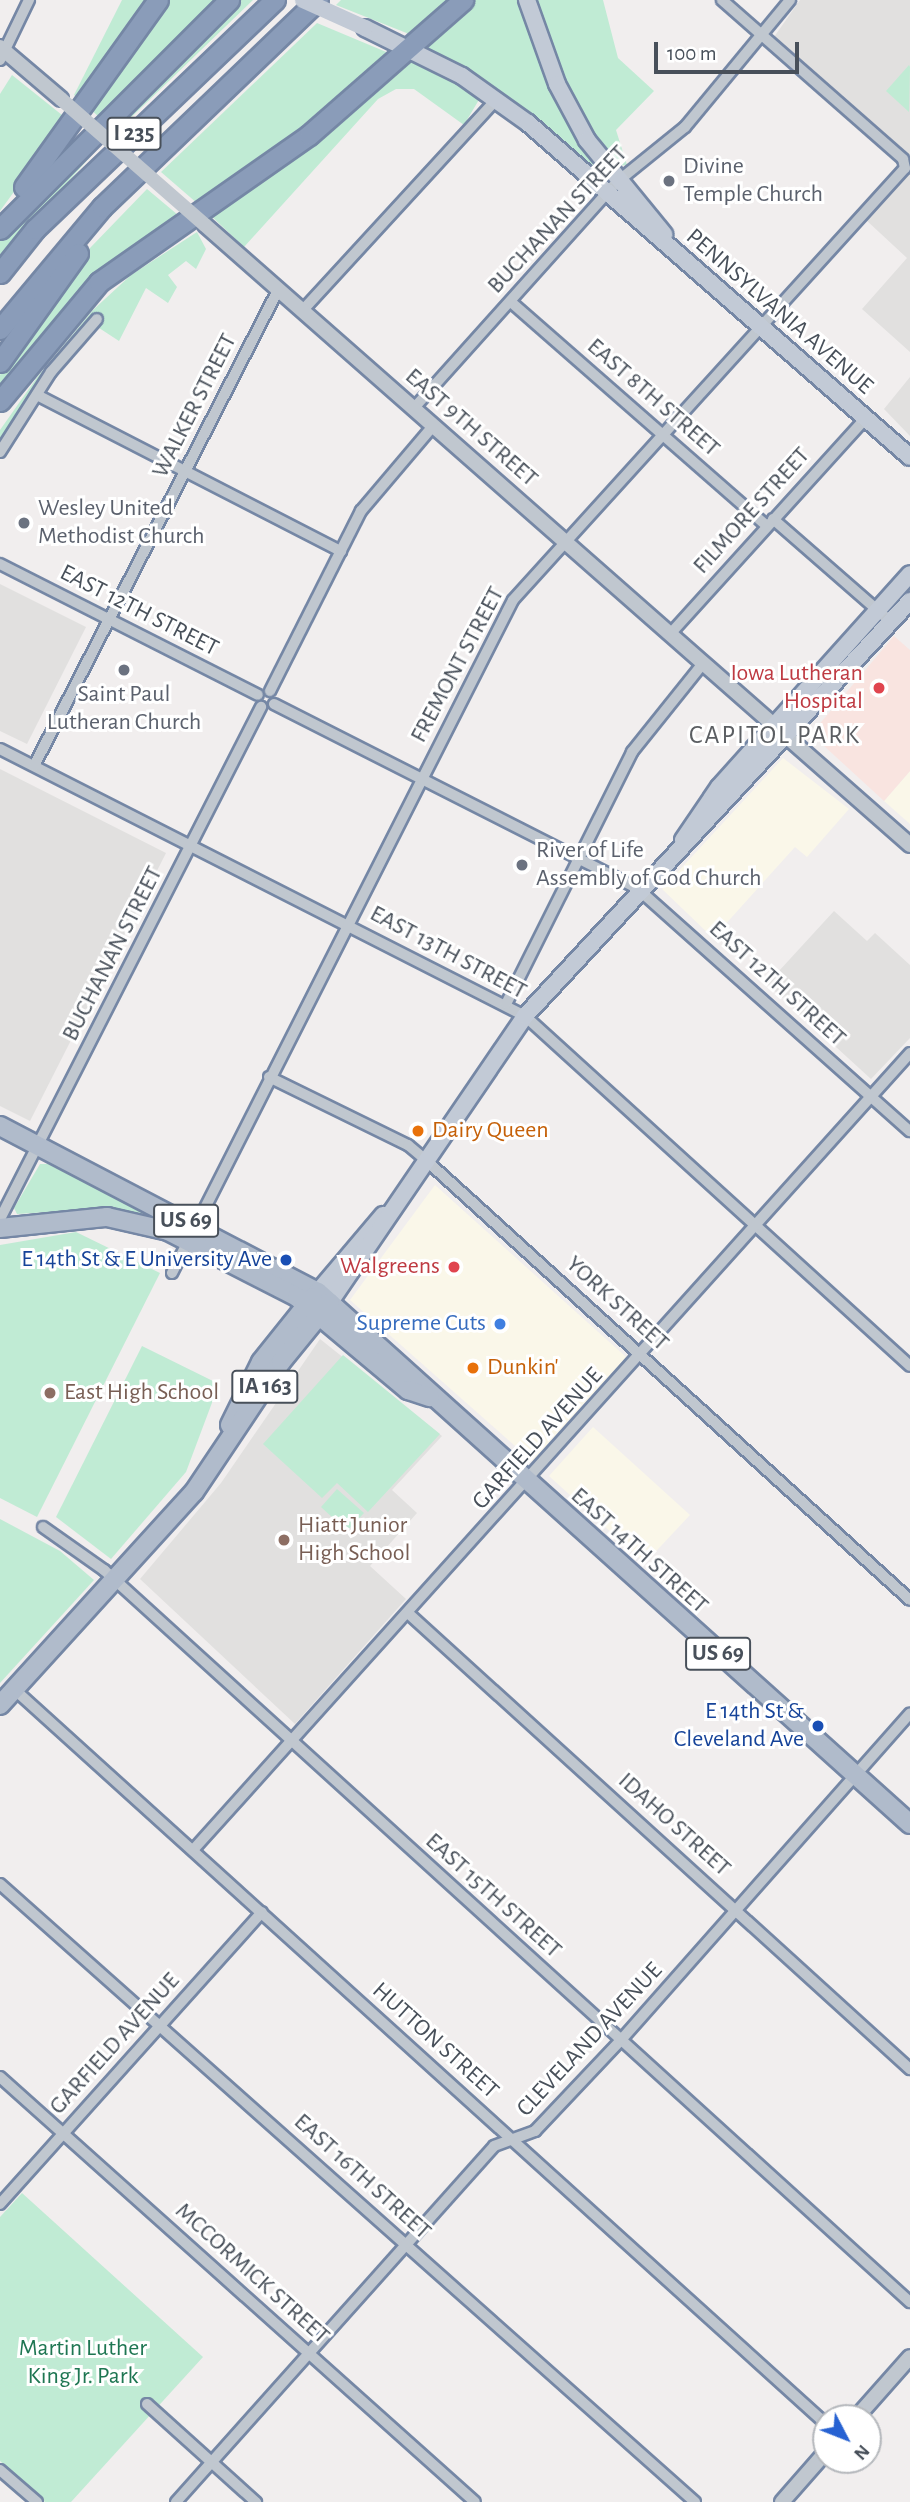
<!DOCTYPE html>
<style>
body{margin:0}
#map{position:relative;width:910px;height:2502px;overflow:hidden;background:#f1eeee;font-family:"Alegreya Sans",sans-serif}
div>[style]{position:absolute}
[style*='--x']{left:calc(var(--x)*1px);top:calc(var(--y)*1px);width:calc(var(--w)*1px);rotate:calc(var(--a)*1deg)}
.commercial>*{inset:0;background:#faf7e9}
.education>*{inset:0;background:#e1e0df}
.medical>*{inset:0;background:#f9e4e0}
.green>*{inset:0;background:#c0ebd4}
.roads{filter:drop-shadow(2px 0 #7587a5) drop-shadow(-2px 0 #7587a5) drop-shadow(0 2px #7587a5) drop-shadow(0 -2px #7587a5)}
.minor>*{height:10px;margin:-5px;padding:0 5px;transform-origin:5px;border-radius:5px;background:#c0c7cf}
.tertiary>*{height:14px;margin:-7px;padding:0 7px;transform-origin:7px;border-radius:7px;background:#c0c7cf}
.secondary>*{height:16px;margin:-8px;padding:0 8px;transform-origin:8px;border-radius:8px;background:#c2cad6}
.primary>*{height:18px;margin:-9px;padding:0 9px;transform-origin:9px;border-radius:9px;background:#b0bbcb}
.motorway>*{height:19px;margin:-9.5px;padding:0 9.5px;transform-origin:9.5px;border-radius:9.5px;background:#8a9cb9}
.tertiary-bridge>*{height:14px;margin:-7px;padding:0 7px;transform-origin:7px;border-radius:7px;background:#c0c7cf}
.secondary-bridge>*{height:16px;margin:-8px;padding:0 8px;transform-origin:8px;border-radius:8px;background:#c2cad6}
.dots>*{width:19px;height:19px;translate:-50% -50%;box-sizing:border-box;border:4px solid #fff;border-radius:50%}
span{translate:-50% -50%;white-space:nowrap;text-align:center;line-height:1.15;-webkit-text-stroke:6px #fff;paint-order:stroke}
.shield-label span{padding:2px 5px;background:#fff;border:2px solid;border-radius:5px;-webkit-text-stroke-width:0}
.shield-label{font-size:23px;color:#48505a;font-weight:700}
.worship-label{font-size:24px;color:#5b616d}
.left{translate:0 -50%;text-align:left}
.street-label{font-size:24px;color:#48505a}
.health-label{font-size:24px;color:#be3a42}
.right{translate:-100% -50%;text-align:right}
.food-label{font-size:24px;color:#c56008}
.transit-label{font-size:24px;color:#164399}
.shop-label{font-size:24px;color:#366cbe}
.education-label{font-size:24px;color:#785e54}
.park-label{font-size:24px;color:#1e7652}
.neighbourhood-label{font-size:26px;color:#5b5e62;letter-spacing:2px}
.north{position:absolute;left:812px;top:2404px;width:70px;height:70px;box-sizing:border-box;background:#fff;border:2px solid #b6b9bd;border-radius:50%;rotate:132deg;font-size:19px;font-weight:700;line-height:28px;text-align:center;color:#48505a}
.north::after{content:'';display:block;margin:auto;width:24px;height:32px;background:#2762d2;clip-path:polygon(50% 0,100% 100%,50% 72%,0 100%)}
.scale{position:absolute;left:654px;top:42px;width:145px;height:32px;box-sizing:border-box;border:4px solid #48505a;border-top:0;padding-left:9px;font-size:21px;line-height:24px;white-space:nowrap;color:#48505a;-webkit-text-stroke:5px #fff;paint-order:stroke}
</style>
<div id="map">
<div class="commercial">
<i style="clip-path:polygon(783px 758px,849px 809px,807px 857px,795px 847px,713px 938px,662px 889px)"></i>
<i style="clip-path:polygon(910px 771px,910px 824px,884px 801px)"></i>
<i style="clip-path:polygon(435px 1185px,626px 1357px,532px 1461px,350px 1300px)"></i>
<i style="clip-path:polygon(593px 1427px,690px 1515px,645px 1563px,549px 1476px)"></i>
</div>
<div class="education">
<i style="clip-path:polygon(800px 0,910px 0,910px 156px,774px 37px)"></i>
<i style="clip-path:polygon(910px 171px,910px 352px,862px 309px,907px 258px,866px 220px)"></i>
<i style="clip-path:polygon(910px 377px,910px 436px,884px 409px)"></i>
<i style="clip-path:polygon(0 584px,86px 627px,27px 744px,0 731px)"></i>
<i style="clip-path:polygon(0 769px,166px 853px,30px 1121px,0 1106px)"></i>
<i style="clip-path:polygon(834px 911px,867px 941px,875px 933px,910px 965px,910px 1038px,871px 1079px,767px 984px)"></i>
<i style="clip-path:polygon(320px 1339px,442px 1436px,392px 1490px,417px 1513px,370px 1566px,406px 1599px,295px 1724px,140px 1579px,221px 1483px)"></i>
</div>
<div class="medical">
<i style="clip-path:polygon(894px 636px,910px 650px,910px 771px,884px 801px,811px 734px)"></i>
</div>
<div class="green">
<i style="clip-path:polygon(122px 0,150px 0,80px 100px,74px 95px)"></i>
<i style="clip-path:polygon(166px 0,220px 0,99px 117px,89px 108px)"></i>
<i style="clip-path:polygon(240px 0,253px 0,116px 132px,109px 126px)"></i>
<i style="clip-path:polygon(341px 0,449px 0,409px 34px,336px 5px)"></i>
<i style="clip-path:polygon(472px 0,520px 0,598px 174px,422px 49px)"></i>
<i style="clip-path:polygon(537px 0,603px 0,618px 58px,654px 91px,616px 130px,627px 165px,615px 166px,600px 149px,560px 75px)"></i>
<i style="clip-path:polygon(317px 23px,391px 54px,333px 108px,198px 204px,161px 172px)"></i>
<i style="clip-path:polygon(421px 62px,480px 98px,464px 125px,414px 89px,396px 89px,378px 99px,244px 247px,208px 213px,405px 63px)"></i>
<i style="clip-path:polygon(909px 65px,910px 67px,909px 112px,886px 91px)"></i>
<i style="clip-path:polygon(12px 75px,67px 119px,0 211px,0 94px)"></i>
<i style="clip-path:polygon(92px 141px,99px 147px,0 258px,0 240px)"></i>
<i style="clip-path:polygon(147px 189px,178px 215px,94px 278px,54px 319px,0 391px,0 375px,41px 312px,90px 248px)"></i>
<i style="clip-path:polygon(197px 232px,206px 249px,196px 269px,186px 261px,168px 275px,177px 287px,168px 303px,146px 288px,119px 341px,96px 326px,102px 319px,95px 313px,37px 384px,0 442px,0 430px,38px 376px,93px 310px,131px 275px)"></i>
<i style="clip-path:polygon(40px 1164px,48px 1164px,160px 1219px,98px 1209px,17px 1214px,14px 1208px)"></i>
<i style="clip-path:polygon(76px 1232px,160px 1273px,37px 1517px,0 1498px,0 1245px)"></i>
<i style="clip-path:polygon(142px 1346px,219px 1384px,186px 1472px,111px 1559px,56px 1517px)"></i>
<i style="clip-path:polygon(343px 1355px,440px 1434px,368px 1512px,337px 1483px,322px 1498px,263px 1444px)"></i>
<i style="clip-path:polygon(337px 1489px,364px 1513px,347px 1531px,321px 1507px)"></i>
<i style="clip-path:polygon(0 1519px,60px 1551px,94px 1580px,0 1683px)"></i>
<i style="clip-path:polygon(22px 2193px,203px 2357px,71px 2502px,45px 2502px,0 2461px,0 2217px)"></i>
</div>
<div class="roads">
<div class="minor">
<i style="--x:0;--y:60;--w:67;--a:-64.2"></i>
<i style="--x:511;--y:302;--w:340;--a:41.2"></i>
<i style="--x:302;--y:311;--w:287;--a:-47.4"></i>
<i style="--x:37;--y:395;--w:342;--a:27.2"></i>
<i style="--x:414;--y:408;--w:304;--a:-48.1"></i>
<i style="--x:617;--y:182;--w:87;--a:-39"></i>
<i style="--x:685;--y:127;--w:165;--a:-50.4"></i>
<i style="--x:0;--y:452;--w:95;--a:-57.5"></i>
<i style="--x:51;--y:372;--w:70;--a:-49"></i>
<i style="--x:773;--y:519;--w:157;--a:41.1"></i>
<i style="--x:0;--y:564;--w:289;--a:26.9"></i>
<i style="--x:671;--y:633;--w:290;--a:-47.8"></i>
<i style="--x:270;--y:691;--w:202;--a:-63.2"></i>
<i style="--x:361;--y:511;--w:111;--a:-49.7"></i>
<i style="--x:274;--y:704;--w:408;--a:26.9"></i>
<i style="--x:638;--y:889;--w:364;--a:41.7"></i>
<i style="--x:0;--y:749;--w:589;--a:26.96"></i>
<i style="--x:525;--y:1016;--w:520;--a:42.27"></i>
<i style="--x:34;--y:766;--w:535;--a:-62.86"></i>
<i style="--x:506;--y:1004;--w:282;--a:-63.4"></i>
<i style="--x:632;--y:752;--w:115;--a:-51.3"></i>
<i style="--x:269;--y:1077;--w:155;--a:26.1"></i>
<i style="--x:408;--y:1145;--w:26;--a:40"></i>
<i style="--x:428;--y:1162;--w:651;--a:42.26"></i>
<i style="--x:0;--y:1219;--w:575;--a:-62.99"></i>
<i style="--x:172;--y:1273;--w:754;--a:-63.13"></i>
<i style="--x:513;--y:600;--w:583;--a:-47.78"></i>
<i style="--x:905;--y:168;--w:9;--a:-103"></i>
<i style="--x:903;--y:159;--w:241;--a:-138.7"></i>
<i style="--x:43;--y:1527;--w:75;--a:35.2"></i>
<i style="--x:104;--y:1570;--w:1089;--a:42.25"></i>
<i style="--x:409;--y:1614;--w:677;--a:42.25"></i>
<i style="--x:14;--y:1689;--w:1095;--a:42.15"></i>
<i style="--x:193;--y:1850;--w:1072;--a:-48.02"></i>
<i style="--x:0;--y:1884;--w:930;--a:41.64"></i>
<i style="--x:0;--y:2077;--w:637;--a:41.82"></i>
<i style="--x:0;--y:2204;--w:392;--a:-48.1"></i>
<i style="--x:147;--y:2404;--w:147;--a:42"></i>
<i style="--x:0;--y:2470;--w:49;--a:40.9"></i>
<i style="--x:176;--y:2502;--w:477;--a:-48.2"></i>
<i style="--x:494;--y:2146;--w:44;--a:-20.1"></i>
<i style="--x:535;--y:2131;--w:125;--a:-46.6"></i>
<i style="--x:621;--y:2040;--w:436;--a:-48.5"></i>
</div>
<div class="tertiary">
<i style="--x:0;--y:47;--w:80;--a:40.4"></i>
<i style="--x:205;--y:225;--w:939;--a:41.33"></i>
<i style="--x:856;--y:2418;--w:81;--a:-48.5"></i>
<i style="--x:782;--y:2502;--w:67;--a:-48.7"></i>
</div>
<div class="secondary">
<i style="--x:527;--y:0;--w:89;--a:70.3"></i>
<i style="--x:557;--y:84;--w:64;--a:61.8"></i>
<i style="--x:587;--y:140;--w:122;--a:50.7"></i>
<i style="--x:365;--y:28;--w:108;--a:26.3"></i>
<i style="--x:462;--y:76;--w:81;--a:35.5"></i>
<i style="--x:528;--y:123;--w:507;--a:41.16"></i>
<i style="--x:683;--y:840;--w:64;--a:-55.8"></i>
<i style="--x:719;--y:787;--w:286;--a:-48.1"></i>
<i style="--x:318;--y:1292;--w:101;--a:-49.8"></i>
<i style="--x:330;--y:1302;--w:346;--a:-55.7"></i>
<i style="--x:525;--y:1016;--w:566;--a:-47.15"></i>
</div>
<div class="primary">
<i style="--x:0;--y:1126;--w:359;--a:27.6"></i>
<i style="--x:318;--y:1292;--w:796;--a:41.94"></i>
<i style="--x:0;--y:1228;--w:108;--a:-5.9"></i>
<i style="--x:107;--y:1217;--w:63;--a:12.9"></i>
<i style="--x:168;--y:1231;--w:145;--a:27.1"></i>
<i style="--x:297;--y:1297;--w:145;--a:40"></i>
<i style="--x:408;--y:1390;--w:23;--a:18"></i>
<i style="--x:230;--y:1425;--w:70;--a:-63.8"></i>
<i style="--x:261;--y:1362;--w:83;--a:-51.3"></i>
<i style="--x:0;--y:1705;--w:288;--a:-47.7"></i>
<i style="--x:194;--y:1492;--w:156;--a:-56.2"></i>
<i style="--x:281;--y:1362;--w:77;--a:-50.8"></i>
</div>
<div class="motorway">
<i style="--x:24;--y:187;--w:230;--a:-54.4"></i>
<i style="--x:0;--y:229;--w:324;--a:-45"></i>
<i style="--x:0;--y:273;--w:56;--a:-51.5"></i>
<i style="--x:35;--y:229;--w:332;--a:-43.7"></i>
<i style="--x:0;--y:329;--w:159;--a:-50.1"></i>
<i style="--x:102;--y:207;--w:299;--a:-43.8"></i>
<i style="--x:0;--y:362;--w:134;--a:-54.4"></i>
<i style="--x:0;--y:401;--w:155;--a:-50.2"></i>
<i style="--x:99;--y:282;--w:256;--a:-35"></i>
<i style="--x:309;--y:135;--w:205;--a:-41.2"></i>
</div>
</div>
<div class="tertiary-bridge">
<i style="--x:61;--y:99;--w:191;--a:41.2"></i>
</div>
<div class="secondary-bridge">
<i style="--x:303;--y:0;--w:68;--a:24.3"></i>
</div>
<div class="dots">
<i style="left:669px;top:181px;background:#6b7280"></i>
<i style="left:24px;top:523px;background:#6b7280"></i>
<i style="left:124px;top:670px;background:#6b7280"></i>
<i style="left:879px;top:688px;background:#e0444e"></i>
<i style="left:522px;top:865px;background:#6b7280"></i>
<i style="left:418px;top:1131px;background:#e8710a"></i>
<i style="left:286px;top:1260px;background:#1a4fb4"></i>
<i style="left:454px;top:1267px;background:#e0444e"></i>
<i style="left:500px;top:1324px;background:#3f7fe0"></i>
<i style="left:473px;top:1368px;background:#e8710a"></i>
<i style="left:50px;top:1393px;background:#8d6e63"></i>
<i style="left:284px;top:1540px;background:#8d6e63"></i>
<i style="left:818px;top:1726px;background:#1a4fb4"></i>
</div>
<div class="shield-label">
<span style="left:134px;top:134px">I 235</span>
<span style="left:186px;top:1221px">US 69</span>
<span style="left:265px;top:1387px">IA 163</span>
<span style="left:718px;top:1654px">US 69</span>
</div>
<div class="worship-label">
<span class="left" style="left:683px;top:181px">Divine<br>Temple Church</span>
<span class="left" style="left:38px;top:523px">Wesley United<br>Methodist Church</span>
<span style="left:124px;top:709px">Saint Paul<br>Lutheran Church</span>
<span class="left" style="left:536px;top:865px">River of Life<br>Assembly of God Church</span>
</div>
<div class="street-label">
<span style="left:558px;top:220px;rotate:-47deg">BUCHANAN STREET</span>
<span style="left:779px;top:312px;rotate:41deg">PENNSYLVANIA AVENUE</span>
<span style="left:653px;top:398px;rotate:41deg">EAST 8TH STREET</span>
<span style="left:195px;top:406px;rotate:-63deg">WALKER STREET</span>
<span style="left:471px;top:428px;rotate:41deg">EAST 9TH STREET</span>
<span style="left:752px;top:511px;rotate:-48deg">FILMORE STREET</span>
<span style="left:139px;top:611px;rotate:27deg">EAST 12TH STREET</span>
<span style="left:458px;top:665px;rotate:-62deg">FREMONT STREET</span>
<span style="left:448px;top:953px;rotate:28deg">EAST 13TH STREET</span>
<span style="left:113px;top:954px;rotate:-63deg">BUCHANAN STREET</span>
<span style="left:777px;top:984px;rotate:42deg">EAST 12TH STREET</span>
<span style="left:617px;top:1304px;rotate:42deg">YORK STREET</span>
<span style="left:538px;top:1439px;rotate:-48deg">GARFIELD AVENUE</span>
<span style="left:639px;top:1551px;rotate:42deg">EAST 14TH STREET</span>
<span style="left:674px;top:1825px;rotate:42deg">IDAHO STREET</span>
<span style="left:493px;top:1896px;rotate:42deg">EAST 15TH STREET</span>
<span style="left:590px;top:2040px;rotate:-47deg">CLEVELAND AVENUE</span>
<span style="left:435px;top:2041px;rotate:42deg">HUTTON STREET</span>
<span style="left:115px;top:2044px;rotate:-48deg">GARFIELD AVENUE</span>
<span style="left:362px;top:2177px;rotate:42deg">EAST 16TH STREET</span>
<span style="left:252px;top:2274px;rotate:42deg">MCCORMICK STREET</span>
</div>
<div class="health-label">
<span class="right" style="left:863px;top:688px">Iowa Lutheran<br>Hospital</span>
<span class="right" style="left:440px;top:1267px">Walgreens</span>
</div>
<div class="food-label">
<span class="left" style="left:432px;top:1131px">Dairy Queen</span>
<span class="left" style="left:487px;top:1368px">Dunkin'</span>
</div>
<div class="transit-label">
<span class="right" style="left:272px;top:1260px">E 14th St &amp; E University Ave</span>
<span class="right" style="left:804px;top:1726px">E 14th St &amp;<br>Cleveland Ave</span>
</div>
<div class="shop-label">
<span class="right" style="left:486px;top:1324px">Supreme Cuts</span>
</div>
<div class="education-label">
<span class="left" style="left:64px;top:1393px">East High School</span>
<span class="left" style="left:298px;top:1540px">Hiatt Junior<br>High School</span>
</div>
<div class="park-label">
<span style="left:83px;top:2363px">Martin Luther<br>King Jr. Park</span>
</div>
<div class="neighbourhood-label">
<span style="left:775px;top:736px">CAPITOL PARK</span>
</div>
<div class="north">N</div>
<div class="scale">100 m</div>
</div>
